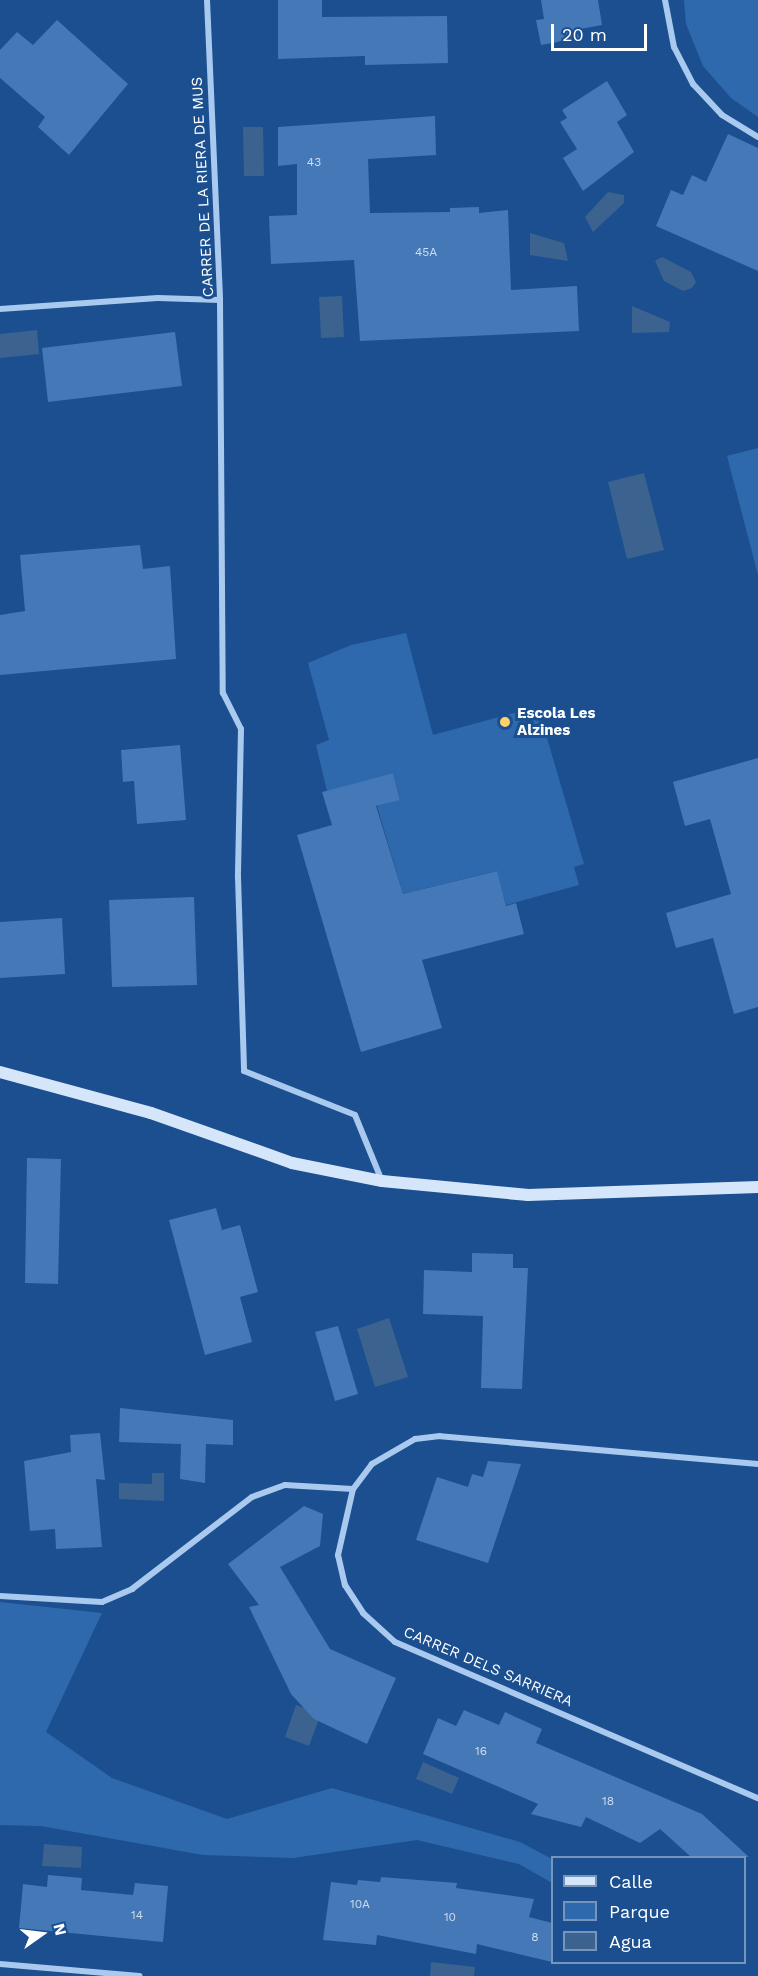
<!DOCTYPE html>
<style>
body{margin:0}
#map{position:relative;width:758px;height:1976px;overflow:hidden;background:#1b4f8f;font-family:"Work Sans",sans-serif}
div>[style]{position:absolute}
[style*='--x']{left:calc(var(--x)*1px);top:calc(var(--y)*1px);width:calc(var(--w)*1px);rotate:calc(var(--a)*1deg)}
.green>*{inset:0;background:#2e69ad}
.water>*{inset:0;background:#3c6290}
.building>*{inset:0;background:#4478b7}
.street>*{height:6px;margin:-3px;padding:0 3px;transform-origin:3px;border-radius:3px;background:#a9c9ee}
.secondary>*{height:12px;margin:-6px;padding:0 6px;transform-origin:6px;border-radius:6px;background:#d6e6fa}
.dots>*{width:16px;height:16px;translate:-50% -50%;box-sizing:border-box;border:3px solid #1b4f8f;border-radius:50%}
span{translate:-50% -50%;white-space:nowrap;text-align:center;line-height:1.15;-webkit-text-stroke:6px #1b4f8f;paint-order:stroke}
.number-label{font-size:12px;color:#d0dded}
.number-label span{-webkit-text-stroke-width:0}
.street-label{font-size:15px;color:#fff}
.poi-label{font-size:15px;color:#fff;font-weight:700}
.left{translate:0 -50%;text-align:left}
.legend{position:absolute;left:551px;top:1856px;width:195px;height:108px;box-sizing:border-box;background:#1b4f8f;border:2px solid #7695bc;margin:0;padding:8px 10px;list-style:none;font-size:18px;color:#fff}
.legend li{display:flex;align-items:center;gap:12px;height:30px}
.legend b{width:30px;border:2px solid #7695bc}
.north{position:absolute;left:12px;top:1904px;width:60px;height:60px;-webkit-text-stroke:4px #1b4f8f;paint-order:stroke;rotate:76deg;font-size:16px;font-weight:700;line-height:24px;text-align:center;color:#fff}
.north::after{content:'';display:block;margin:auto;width:21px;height:27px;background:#fff;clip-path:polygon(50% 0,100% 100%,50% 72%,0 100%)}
.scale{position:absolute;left:551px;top:24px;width:96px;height:27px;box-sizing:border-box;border:3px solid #fff;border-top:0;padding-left:8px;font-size:18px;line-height:21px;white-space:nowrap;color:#fff;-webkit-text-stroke:4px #1b4f8f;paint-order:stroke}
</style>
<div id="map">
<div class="green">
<i style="clip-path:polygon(684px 0,758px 0,758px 117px,731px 98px,703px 66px,686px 24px)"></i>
<i style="clip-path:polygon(758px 448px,758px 575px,727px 456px)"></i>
<i style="clip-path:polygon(406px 633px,433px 735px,525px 710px,542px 721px,584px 864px,574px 867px,579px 885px,506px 905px,496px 871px,403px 894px,377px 806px,400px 799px,393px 773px,327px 791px,316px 745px,329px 740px,308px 663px,351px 645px)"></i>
<i style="clip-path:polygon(0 1602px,102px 1613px,46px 1732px,112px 1778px,227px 1819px,332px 1788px,520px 1842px,552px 1859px,552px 1883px,519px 1864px,417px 1840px,293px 1858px,203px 1855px,41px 1826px,0 1825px)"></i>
</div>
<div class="water">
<i style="clip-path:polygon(243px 127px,263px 127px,264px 176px,244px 176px)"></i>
<i style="clip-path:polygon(608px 192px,624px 195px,624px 203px,593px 232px,585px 217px)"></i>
<i style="clip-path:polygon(530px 233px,564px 243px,568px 261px,530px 255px)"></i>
<i style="clip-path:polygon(662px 257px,691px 272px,696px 282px,692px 288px,683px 291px,664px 281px,655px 261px)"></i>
<i style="clip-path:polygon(342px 296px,344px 337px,321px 338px,319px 297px)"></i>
<i style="clip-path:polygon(632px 306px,670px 322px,669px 332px,632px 333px)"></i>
<i style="clip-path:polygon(37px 330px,39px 354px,0 358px,0 334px)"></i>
<i style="clip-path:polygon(644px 473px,664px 550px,627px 559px,608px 482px)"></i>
<i style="clip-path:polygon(389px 1318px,408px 1377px,375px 1387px,357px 1329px)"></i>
<i style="clip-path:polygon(152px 1473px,164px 1473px,164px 1501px,119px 1499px,119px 1483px,152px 1484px)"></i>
<i style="clip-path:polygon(296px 1705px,321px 1714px,309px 1746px,285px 1737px)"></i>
<i style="clip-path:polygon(423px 1762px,459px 1778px,452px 1794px,416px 1779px)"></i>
<i style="clip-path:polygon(44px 1844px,82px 1847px,81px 1868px,42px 1866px)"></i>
<i style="clip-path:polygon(431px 1962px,475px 1967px,474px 1976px,430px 1976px)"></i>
</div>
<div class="building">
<i style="clip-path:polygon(278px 0,322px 0,322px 17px,447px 16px,448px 63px,365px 65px,365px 56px,278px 59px)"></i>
<i style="clip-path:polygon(541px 0,598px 0,602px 25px,575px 30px,580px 38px,541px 45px,536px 20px,544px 19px)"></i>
<i style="clip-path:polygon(57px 20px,128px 84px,69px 155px,38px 127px,45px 117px,0 78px,0 50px,17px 32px,33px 45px)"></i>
<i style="clip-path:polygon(607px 81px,627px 115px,617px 122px,634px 152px,583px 191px,563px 158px,577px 149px,560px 122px,567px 118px,562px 110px)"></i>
<i style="clip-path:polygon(435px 116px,436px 155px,368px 159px,370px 213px,450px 212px,450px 208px,479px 207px,479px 213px,508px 210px,511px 290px,577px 286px,579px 331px,360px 341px,354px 260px,271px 264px,269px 216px,297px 215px,297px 164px,278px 166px,278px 127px)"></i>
<i style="clip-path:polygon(728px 134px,758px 148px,758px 271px,656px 226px,671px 190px,683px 195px,692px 175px,706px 182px)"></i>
<i style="clip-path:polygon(175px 332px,182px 386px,48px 402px,42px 348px)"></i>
<i style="clip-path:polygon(140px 545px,143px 569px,170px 566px,176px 659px,0 675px,0 615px,25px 611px,20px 555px)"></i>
<i style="clip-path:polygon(180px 745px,186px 820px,137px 824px,134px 781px,123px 782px,121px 750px)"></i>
<i style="clip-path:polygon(758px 758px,758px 1007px,734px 1014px,713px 938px,676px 948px,666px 913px,731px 894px,710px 819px,685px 826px,673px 782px)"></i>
<i style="clip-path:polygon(393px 773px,400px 800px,376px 806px,403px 894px,497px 871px,506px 906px,516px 903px,524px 934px,422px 960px,442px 1028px,361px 1052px,297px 835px,332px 825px,322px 792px)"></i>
<i style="clip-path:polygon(194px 897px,197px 985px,112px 987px,109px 900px)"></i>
<i style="clip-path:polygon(62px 918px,65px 974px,0 978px,0 922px)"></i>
<i style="clip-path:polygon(27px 1158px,61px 1159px,58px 1284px,25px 1283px)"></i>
<i style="clip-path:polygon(216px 1208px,222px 1230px,240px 1225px,258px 1292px,240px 1297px,252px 1342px,205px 1355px,169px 1220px)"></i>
<i style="clip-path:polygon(472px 1253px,513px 1254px,513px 1268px,528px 1268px,522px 1389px,481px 1388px,483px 1316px,423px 1314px,424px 1270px,472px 1272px)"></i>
<i style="clip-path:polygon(338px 1326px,358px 1394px,335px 1401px,315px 1332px)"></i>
<i style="clip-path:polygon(120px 1408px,233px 1420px,233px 1445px,206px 1444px,205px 1483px,180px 1479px,181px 1444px,119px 1442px)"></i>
<i style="clip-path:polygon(100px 1433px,105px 1480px,96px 1479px,102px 1547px,56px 1549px,55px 1529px,30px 1531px,24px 1461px,71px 1452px,70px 1435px)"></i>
<i style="clip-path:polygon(488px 1461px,521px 1464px,488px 1563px,416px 1540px,437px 1477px,468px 1487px,472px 1474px,483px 1477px)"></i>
<i style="clip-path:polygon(304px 1506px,323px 1514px,320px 1546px,280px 1567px,330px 1649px,396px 1678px,367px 1744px,314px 1719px,291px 1694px,249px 1607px,259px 1605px,228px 1564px)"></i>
<i style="clip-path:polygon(464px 1710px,499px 1725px,505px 1712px,542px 1729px,536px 1743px,702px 1814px,749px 1857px,691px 1857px,660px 1829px,640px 1843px,586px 1817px,581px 1827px,531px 1814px,538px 1804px,423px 1754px,438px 1718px,456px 1726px)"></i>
<i style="clip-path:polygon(48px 1875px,82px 1878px,81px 1890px,133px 1895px,135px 1883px,168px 1886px,163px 1942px,19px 1928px,23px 1884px,47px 1887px)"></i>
<i style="clip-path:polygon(381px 1877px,457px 1883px,456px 1888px,534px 1899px,529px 1917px,552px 1923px,552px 1962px,477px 1944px,476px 1954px,377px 1935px,376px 1945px,323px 1940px,331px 1882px,357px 1885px,358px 1880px,380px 1882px)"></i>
</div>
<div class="street">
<i style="--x:207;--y:0;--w:300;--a:87.5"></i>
<i style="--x:220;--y:300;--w:393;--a:89.6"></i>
<i style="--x:223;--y:693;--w:40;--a:63.4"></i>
<i style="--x:241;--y:729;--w:148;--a:91.2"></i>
<i style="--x:238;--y:877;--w:194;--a:88.2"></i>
<i style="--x:244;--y:1071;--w:119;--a:21.6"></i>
<i style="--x:355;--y:1115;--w:71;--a:67.8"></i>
<i style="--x:665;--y:0;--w:48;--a:79.2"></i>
<i style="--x:674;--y:47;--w:42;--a:62.8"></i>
<i style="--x:693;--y:84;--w:42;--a:46.9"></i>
<i style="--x:722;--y:115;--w:42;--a:31.4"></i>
<i style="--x:0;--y:309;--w:158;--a:-4"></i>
<i style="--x:158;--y:298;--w:62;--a:1.8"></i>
<i style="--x:758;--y:1464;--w:319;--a:-175"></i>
<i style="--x:440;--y:1436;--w:25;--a:173"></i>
<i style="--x:415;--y:1439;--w:50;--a:149.8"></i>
<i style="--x:372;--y:1464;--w:31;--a:127"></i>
<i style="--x:353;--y:1489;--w:68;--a:102.8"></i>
<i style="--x:338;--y:1555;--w:31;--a:77"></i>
<i style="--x:345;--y:1585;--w:33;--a:57"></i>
<i style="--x:363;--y:1613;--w:43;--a:42.2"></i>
<i style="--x:395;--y:1642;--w:395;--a:23.3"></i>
<i style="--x:0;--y:1596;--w:102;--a:3.4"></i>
<i style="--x:102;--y:1602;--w:33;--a:-23"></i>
<i style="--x:132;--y:1589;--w:151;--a:-37.5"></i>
<i style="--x:252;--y:1497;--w:35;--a:-20"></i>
<i style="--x:285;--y:1485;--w:68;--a:3.4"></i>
<i style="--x:0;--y:1964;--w:140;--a:4.9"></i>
</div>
<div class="secondary">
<i style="--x:0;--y:1072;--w:156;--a:15.2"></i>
<i style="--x:151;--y:1113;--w:150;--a:19.5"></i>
<i style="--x:292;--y:1163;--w:92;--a:11.3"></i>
<i style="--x:382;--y:1181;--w:147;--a:5.5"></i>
<i style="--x:528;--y:1195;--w:230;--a:-2"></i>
</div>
<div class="dots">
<i style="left:505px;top:722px;background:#ffd166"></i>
</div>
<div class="number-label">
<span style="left:314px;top:163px">43</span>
<span style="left:426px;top:253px">45A</span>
<span style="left:481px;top:1752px">16</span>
<span style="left:608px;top:1802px">18</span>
<span style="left:360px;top:1905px">10A</span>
<span style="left:137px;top:1916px">14</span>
<span style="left:450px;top:1918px">10</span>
<span style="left:535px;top:1938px">8</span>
</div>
<div class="street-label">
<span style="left:203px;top:187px;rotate:-93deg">CARRER DE LA RIERA DE MUS</span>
<span style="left:488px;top:1667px;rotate:23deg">CARRER DELS SARRIERA</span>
</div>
<div class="poi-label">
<span class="left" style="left:517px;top:722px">Escola Les<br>Alzines</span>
</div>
<ul class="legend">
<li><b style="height:8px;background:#d6e6fa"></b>Calle</li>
<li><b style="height:16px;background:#2e69ad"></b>Parque</li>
<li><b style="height:16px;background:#3c6290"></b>Agua</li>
</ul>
<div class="north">N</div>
<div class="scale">20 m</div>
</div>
